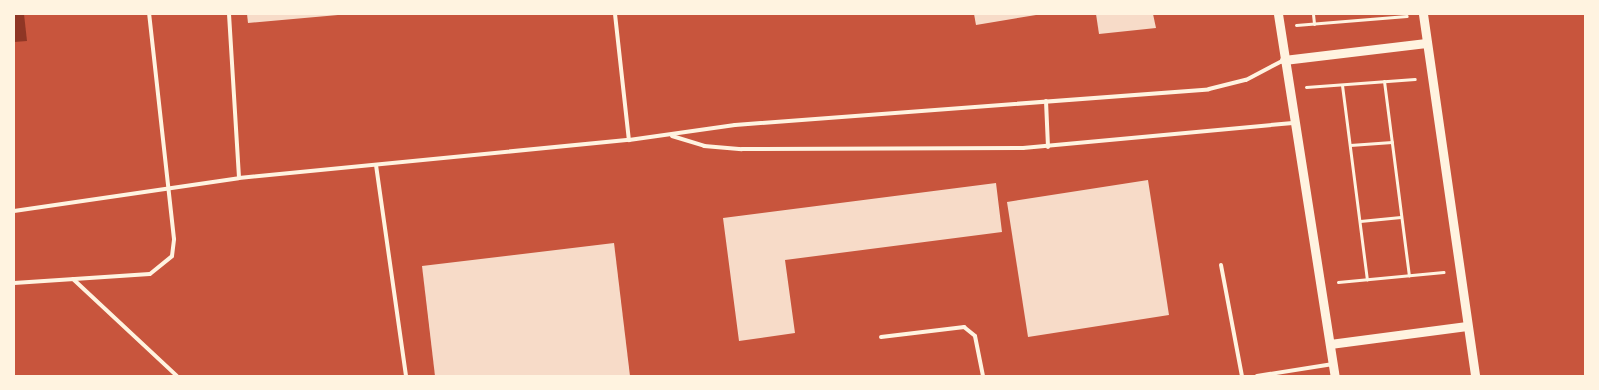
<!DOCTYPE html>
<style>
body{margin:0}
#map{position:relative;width:1599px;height:390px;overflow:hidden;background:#c8553d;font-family:"Playfair Display",serif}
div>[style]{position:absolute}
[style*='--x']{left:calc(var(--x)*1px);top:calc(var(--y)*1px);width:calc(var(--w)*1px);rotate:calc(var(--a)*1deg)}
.water>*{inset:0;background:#8f3625}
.building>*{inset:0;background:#f7dbc8}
.path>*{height:3px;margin:-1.5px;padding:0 1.5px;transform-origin:1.5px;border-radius:1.5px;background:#fff3e0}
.service>*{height:4px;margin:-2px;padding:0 2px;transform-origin:2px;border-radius:2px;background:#fff3e0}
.tertiary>*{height:9px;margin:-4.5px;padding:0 4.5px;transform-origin:4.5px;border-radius:4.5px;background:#fff3e0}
span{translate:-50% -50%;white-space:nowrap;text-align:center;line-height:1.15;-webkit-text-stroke:5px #fff3e0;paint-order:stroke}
.frame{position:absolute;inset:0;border:15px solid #fff3e0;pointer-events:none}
</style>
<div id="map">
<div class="water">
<i style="clip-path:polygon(14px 14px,24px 14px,27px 41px,14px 42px)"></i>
</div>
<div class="building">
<i style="clip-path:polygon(247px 14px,338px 14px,338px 15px,248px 23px)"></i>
<i style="clip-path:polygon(974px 14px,1036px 14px,1036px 15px,976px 25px)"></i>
<i style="clip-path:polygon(1096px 14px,1153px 14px,1156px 28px,1099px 34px)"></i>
<i style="clip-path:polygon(1148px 180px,1169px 315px,1028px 337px,1007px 202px)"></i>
<i style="clip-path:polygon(996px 183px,1002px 232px,785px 260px,795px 333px,739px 341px,723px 218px)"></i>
<i style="clip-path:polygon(614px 243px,630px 376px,435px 376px,422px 266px)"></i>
</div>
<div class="path">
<i style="--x:1313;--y:14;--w:10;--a:84"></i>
<i style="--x:1296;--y:25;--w:111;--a:-4.6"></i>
<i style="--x:1384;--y:81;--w:196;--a:82.7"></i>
<i style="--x:1342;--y:85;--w:196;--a:82.7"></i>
<i style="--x:1306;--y:87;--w:109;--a:-4.2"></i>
<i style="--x:1350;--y:145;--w:42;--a:-4.1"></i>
<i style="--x:1360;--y:221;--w:41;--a:-5.6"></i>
<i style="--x:1338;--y:282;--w:106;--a:-5.4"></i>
</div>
<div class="service">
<i style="--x:229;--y:14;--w:164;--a:86.5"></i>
<i style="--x:615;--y:14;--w:127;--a:83.7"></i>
<i style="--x:1046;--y:101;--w:46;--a:87.5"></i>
<i style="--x:672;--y:136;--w:34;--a:17"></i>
<i style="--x:704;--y:146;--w:38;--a:5"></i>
<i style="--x:742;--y:149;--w:281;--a:-0.2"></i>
<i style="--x:1023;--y:148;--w:271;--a:-5.3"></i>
<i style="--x:376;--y:165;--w:213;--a:81.9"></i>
<i style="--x:14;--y:211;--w:227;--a:-8.3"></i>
<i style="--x:239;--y:178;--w:392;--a:-5.6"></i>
<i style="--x:629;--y:140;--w:107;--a:-8.1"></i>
<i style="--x:735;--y:125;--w:475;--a:-4.3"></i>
<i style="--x:1209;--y:89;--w:38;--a:-14"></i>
<i style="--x:1246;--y:80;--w:43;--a:-27.8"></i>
<i style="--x:1221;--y:265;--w:113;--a:79.3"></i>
<i style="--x:73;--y:279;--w:142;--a:43"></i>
<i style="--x:14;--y:283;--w:136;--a:-3.8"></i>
<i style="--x:150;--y:274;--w:28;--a:-39"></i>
<i style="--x:172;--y:256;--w:17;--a:-83"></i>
<i style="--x:174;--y:239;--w:226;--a:-96.3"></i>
<i style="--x:881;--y:337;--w:84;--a:-6.9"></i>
<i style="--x:964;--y:327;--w:14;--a:39"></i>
<i style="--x:975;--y:336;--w:41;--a:78.7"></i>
<i style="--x:1257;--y:376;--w:77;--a:-9"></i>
</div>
<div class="tertiary">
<i style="--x:1278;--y:14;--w:366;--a:81.1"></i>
<i style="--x:1423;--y:14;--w:366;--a:81.8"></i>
<i style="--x:1284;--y:60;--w:143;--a:-6.8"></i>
<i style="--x:1330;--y:344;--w:138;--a:-7.5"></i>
</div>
<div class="frame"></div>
</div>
